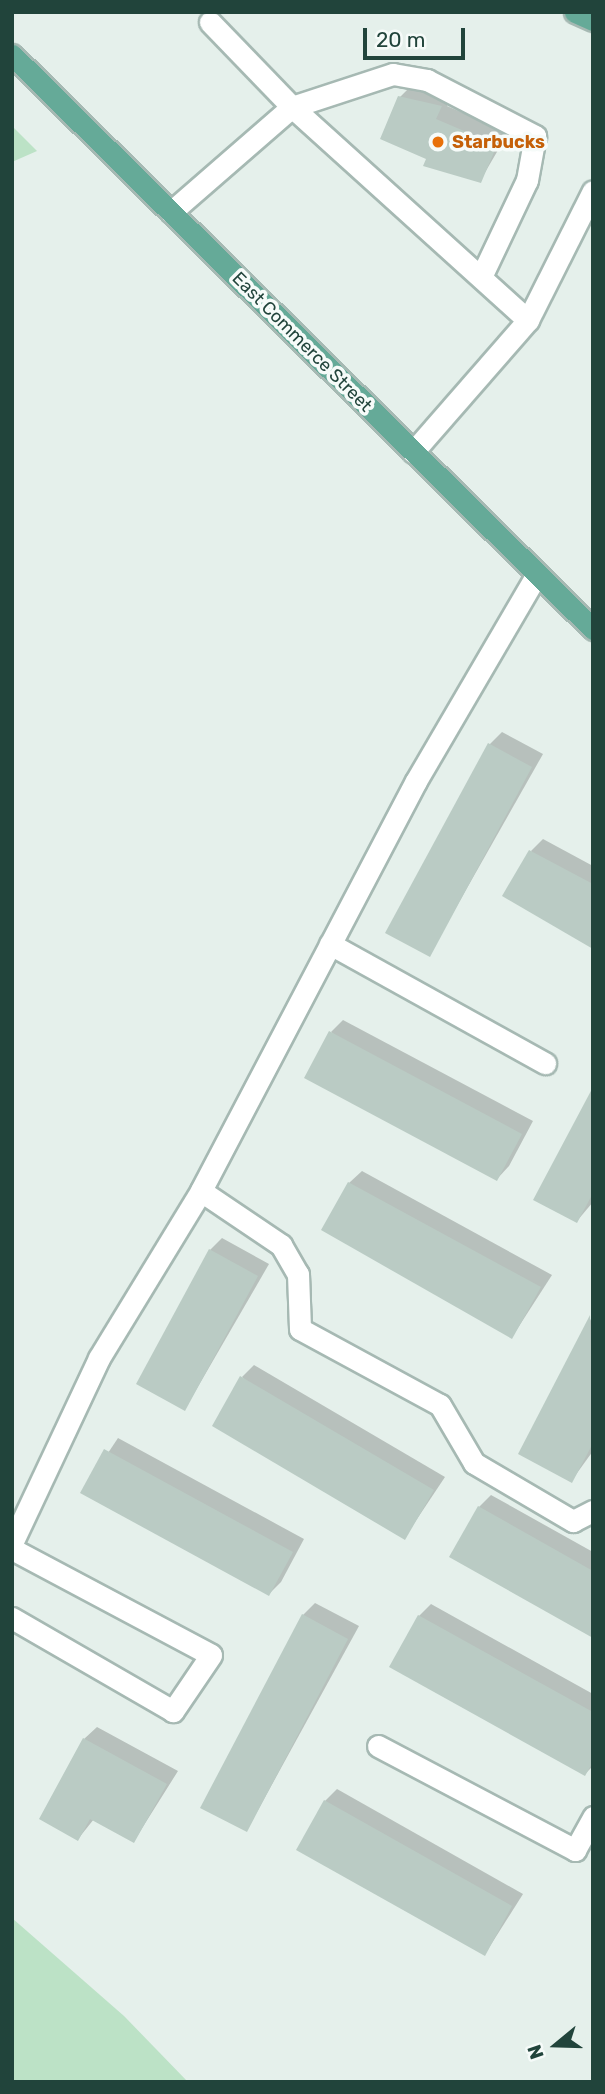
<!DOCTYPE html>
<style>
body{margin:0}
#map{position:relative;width:605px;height:2094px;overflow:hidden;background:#e5f0eb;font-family:Rubik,sans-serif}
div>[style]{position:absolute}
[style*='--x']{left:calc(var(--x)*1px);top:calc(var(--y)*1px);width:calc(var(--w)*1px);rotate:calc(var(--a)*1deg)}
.green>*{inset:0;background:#bce2c6}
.shadow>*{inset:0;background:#0003}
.building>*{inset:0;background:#bacbc4}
.roads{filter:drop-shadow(2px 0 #a6b9b3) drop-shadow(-2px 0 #a6b9b3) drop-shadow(0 2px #a6b9b3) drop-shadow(0 -2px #a6b9b3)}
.minor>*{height:21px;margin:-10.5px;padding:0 10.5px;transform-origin:10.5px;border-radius:10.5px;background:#fff}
.major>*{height:21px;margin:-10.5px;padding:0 10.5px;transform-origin:10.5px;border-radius:10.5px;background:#65aa98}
.dots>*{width:19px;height:19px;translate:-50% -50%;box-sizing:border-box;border:4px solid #f6fbf9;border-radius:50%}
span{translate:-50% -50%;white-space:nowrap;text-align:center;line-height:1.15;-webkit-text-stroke:7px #f6fbf9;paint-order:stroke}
.food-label{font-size:18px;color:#c56008;font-weight:700}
.left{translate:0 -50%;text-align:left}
.street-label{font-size:18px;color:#21443b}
.frame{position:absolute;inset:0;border:14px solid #21443b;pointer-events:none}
.north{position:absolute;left:521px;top:2010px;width:70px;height:70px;-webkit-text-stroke:5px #f6fbf9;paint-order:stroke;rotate:251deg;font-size:19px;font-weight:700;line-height:28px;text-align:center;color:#21443b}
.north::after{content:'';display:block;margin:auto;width:24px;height:32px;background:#21443b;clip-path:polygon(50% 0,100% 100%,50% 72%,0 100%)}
.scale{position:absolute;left:363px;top:28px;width:102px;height:32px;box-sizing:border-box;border:4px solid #21443b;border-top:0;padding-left:9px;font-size:21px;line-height:24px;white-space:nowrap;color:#21443b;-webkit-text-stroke:5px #f6fbf9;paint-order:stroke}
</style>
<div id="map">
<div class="green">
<i style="clip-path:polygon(12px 126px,37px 151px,12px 162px)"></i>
<i style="clip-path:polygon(12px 1918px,124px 2016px,188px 2082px,12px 2082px)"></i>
</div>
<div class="shadow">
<i style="clip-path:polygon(412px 85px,453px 93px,447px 106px,508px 133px,480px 181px,429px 158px,400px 97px)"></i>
<i style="clip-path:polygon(502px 732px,543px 754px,429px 955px,489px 745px)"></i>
<i style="clip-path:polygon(543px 839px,593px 866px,593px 947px,531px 851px)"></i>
<i style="clip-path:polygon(343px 1020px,533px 1121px,509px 1166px,497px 1179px,331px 1032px)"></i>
<i style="clip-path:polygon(593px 1091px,593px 1202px,577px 1221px)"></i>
<i style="clip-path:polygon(362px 1171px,552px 1275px,512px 1337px,349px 1183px)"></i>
<i style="clip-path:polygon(222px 1238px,269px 1264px,185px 1409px,210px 1250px)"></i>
<i style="clip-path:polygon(593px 1315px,593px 1451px,572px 1480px,520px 1453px)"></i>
<i style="clip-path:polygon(254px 1365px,445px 1477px,405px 1537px,242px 1377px)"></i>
<i style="clip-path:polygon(118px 1438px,304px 1539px,281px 1582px,269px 1594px,82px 1492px)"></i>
<i style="clip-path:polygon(491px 1495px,593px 1552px,593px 1636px,479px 1507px)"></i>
<i style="clip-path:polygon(315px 1603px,359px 1626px,247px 1830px,303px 1615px)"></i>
<i style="clip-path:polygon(431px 1604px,593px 1694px,593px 1766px,585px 1774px,419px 1616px)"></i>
<i style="clip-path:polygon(97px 1727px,178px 1771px,134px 1841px,94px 1819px,78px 1839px,84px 1739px)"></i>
<i style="clip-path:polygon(337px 1789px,523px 1894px,485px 1954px,325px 1801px)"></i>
</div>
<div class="building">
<i style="clip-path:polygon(398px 96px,442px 106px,436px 119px,497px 145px,481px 183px,423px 166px,426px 159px,380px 139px)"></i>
<i style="clip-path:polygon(488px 743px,532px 767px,430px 957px,385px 933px)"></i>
<i style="clip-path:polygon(529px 850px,593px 884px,593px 949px,502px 896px)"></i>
<i style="clip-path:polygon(329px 1031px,522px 1134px,497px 1181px,304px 1078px)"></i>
<i style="clip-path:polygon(593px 1087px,593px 1193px,577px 1223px,533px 1200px)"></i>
<i style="clip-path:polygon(348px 1182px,541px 1287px,512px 1339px,321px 1230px)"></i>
<i style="clip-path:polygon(209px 1249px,258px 1276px,185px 1411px,136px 1384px)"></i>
<i style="clip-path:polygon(590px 1315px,593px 1443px,572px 1483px,518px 1454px)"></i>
<i style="clip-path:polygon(240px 1376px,434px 1490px,405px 1540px,212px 1426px)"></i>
<i style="clip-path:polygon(104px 1449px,293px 1552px,269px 1596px,80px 1493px)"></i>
<i style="clip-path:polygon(478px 1506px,593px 1571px,593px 1638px,449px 1557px)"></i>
<i style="clip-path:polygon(302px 1614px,348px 1639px,247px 1832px,200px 1808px)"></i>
<i style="clip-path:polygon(418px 1615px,593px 1712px,593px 1762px,585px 1776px,389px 1667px)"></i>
<i style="clip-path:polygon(83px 1738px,167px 1784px,134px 1843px,90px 1819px,78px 1841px,39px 1819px)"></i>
<i style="clip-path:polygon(324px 1800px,512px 1906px,485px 1956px,296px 1850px)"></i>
</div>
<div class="roads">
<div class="minor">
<i style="--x:210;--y:22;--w:118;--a:46"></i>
<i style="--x:292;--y:107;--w:318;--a:42.1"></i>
<i style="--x:171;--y:212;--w:160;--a:-41"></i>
<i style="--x:292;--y:107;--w:106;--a:-18.1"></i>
<i style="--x:393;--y:74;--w:35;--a:10"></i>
<i style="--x:427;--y:80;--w:122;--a:27.4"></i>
<i style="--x:535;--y:136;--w:45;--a:100.3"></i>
<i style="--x:527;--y:180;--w:107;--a:115.4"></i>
<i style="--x:413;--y:452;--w:175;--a:-48.9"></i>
<i style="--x:528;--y:320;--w:144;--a:-63.3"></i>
<i style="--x:537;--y:574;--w:240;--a:120.3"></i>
<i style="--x:416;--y:781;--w:463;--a:117.7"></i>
<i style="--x:201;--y:1191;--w:97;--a:34"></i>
<i style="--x:281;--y:1245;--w:34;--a:60"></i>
<i style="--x:298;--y:1274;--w:55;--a:87.9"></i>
<i style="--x:300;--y:1329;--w:159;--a:28.5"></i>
<i style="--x:440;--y:1405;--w:67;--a:59.6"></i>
<i style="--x:474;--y:1463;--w:115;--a:30.4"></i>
<i style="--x:573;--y:1521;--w:22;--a:-27"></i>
<i style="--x:330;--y:944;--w:246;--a:29"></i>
<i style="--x:12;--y:1543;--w:204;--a:-64.8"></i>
<i style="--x:99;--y:1358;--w:196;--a:-58.6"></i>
<i style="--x:12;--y:1549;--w:225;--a:28"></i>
<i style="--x:211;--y:1655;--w:68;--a:124.2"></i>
<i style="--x:173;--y:1711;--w:186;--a:-150"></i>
<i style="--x:378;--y:1746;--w:223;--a:27.8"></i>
<i style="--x:575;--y:1850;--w:38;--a:-61"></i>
</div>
<div class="major">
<i style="--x:575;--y:12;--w:20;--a:24"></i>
<i style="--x:12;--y:55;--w:817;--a:44.65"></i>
</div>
</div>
<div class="dots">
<i style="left:438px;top:142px;background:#e8710a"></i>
</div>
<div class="food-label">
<span class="left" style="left:452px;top:142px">Starbucks</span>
</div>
<div class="street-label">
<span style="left:302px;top:342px;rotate:45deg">East Commerce Street</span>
</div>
<div class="frame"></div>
<div class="north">N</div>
<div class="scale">20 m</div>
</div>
